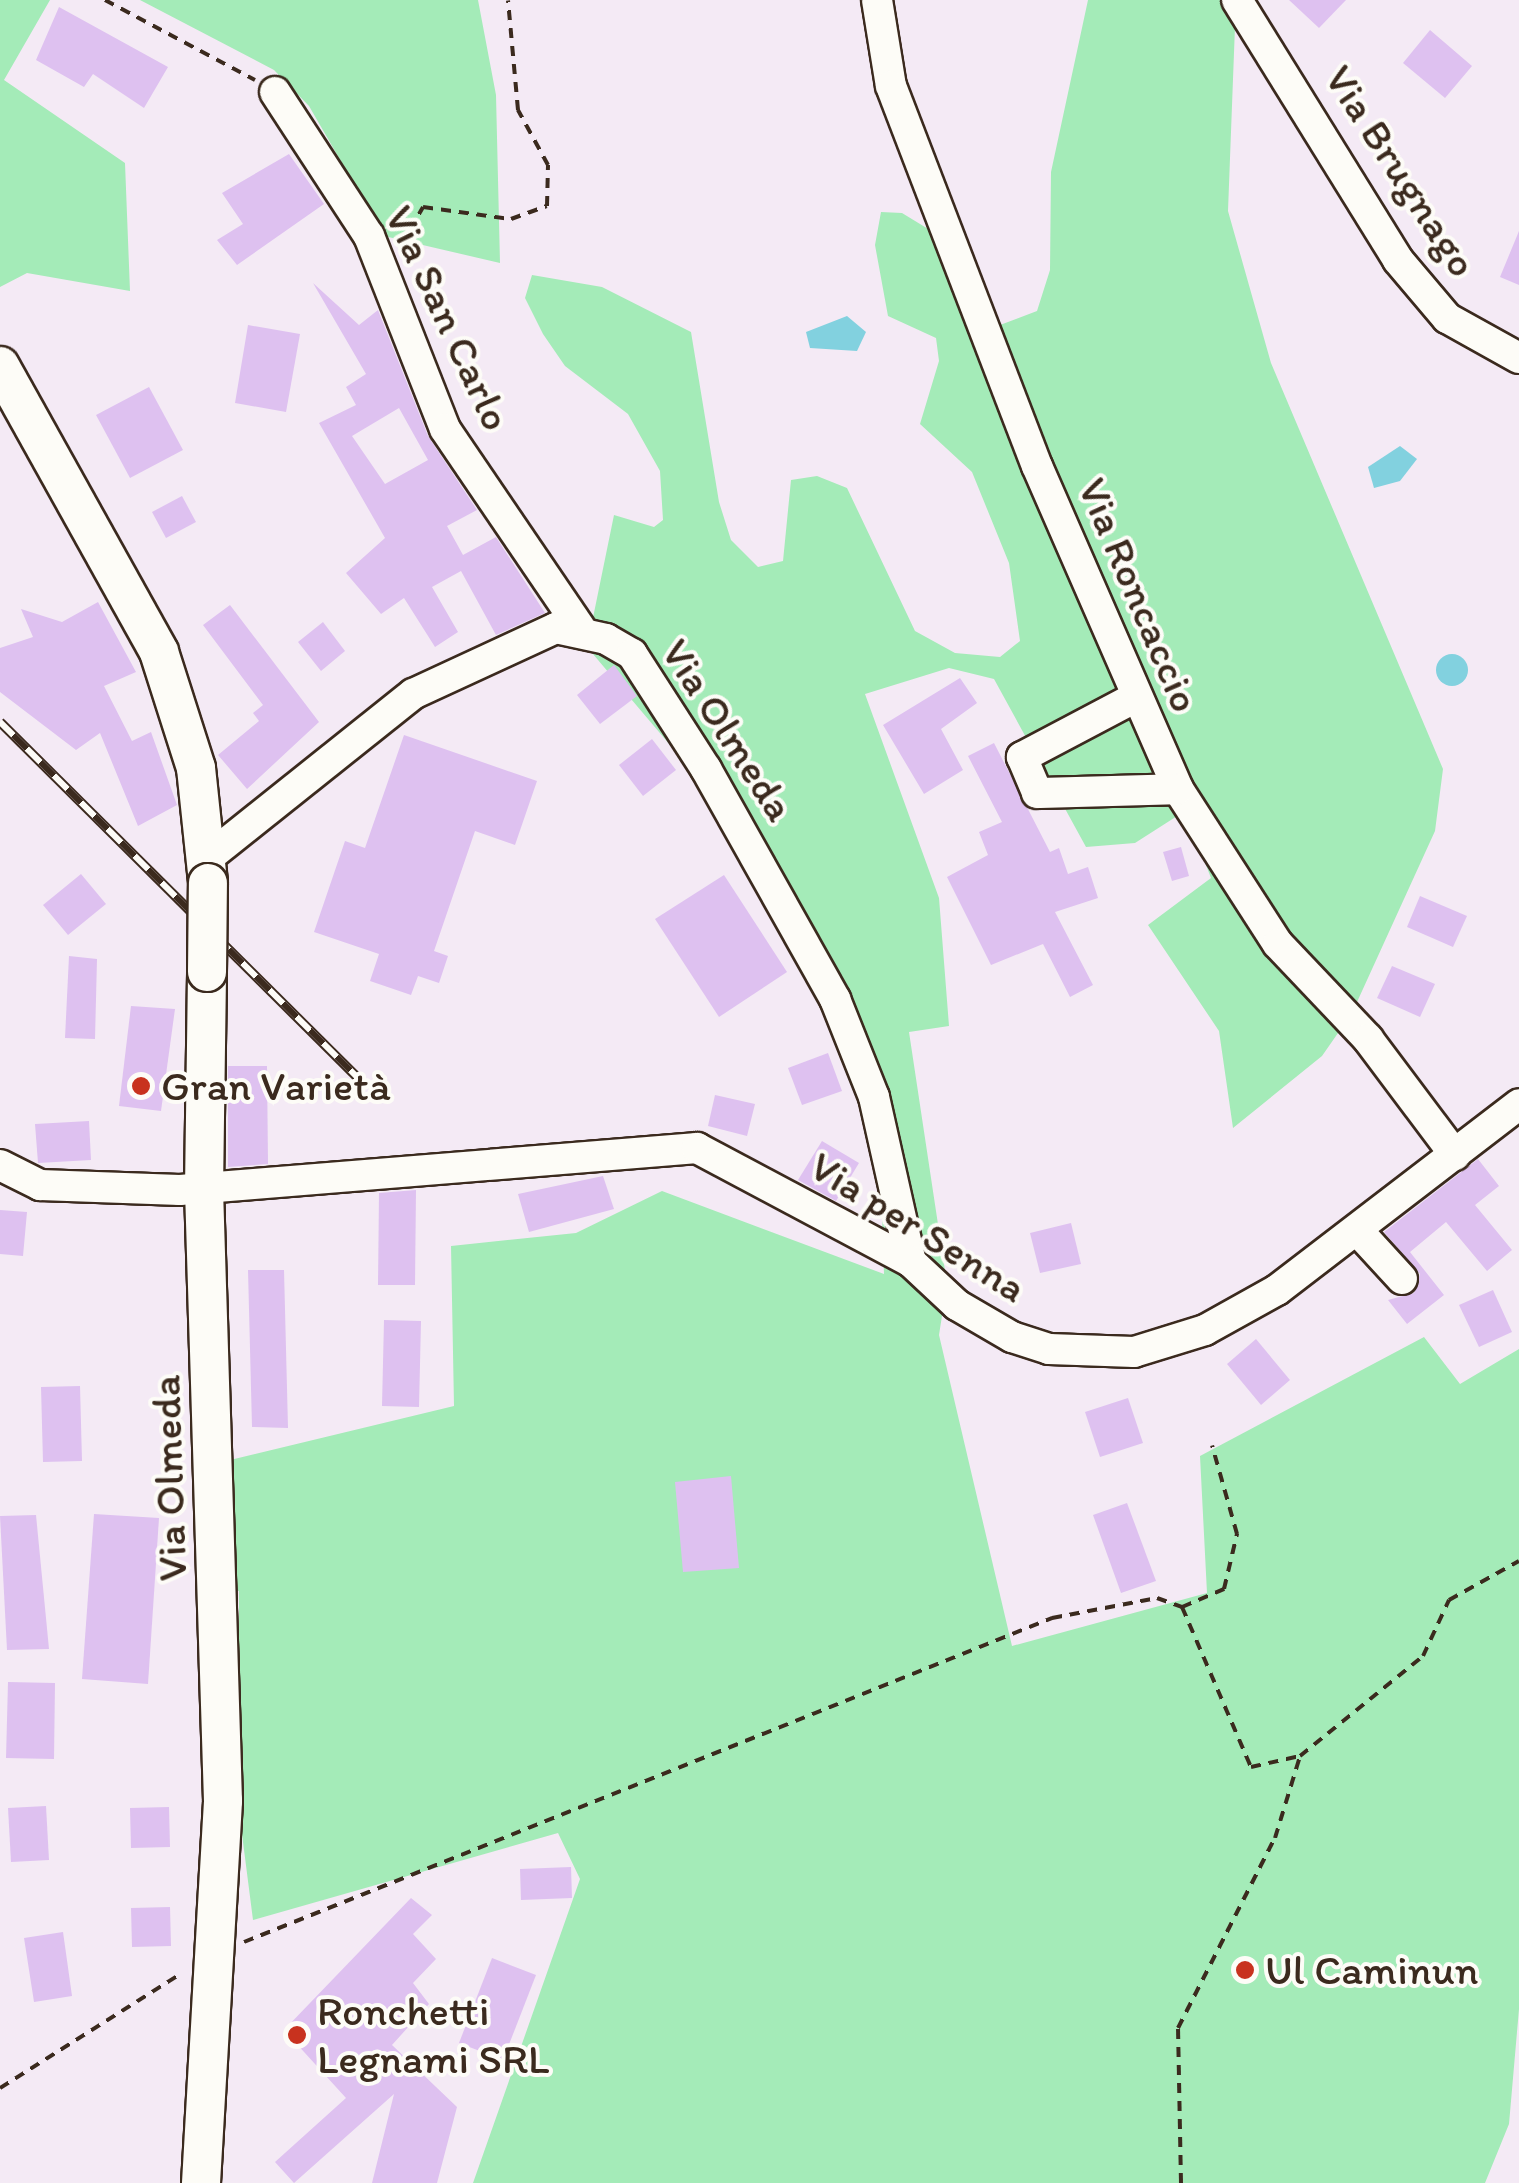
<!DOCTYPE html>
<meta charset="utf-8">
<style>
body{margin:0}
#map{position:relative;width:1519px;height:2183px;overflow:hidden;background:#f4eaf5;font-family:Itim,sans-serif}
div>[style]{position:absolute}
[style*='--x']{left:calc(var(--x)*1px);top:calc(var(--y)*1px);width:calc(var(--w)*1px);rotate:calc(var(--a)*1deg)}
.green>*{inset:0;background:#a4ebb8}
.water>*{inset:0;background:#82d1df}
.round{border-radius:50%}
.building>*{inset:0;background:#dec1f0}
.path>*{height:4px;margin-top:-2px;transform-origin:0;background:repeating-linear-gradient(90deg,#3b2a1e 0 10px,transparent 0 18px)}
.roads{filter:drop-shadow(2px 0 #3b2a1e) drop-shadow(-2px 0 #3b2a1e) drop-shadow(0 2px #3b2a1e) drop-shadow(0 -2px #3b2a1e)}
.minor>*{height:30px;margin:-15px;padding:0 15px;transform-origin:15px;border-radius:15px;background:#fdfcf7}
.major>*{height:38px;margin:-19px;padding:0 19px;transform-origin:19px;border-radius:19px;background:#fdfcf7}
.rail>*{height:10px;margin-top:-5px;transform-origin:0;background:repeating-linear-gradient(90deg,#fdfcf7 0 19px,#3b2a1e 0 38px);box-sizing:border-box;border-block:2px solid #3b2a1e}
.bridges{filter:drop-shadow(2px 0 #3b2a1e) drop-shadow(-2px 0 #3b2a1e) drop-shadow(0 2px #3b2a1e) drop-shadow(0 -2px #3b2a1e)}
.major-bridge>*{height:38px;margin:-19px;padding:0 19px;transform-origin:19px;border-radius:19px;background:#fdfcf7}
.dots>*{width:28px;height:28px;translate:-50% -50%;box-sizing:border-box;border:5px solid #fdfcf7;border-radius:50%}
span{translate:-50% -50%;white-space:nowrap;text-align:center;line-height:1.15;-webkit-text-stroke:8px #fdfcf7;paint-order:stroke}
.street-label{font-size:42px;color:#3b2a1e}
.poi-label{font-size:42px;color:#3b2a1e}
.left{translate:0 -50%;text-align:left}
</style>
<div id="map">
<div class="green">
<i style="clip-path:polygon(0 0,50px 0,4px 80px,125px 163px,130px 291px,27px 273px,0 287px)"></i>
<i style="clip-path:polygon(140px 0,478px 0,496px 95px,500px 263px,384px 236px,309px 106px,274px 70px)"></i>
<i style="clip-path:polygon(1088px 0,1236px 0,1228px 211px,1271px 363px,1443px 769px,1435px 831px,1352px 1013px,1322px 1056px,1233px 1128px,1219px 1031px,1148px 925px,1211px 878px,1185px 811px,1135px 843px,1086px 847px,994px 679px,949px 668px,865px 694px,939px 898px,949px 1026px,909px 1032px,947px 1284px,939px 1335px,1012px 1646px,1207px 1593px,1200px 1456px,1424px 1337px,1460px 1384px,1519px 1349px,1519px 2009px,1509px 2124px,1485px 2183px,473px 2183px,580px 1879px,558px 1833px,253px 1920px,239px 1811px,239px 1591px,229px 1590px,226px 1461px,454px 1406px,451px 1246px,576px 1233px,662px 1191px,884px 1274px,880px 1155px,834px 1034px,698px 778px,587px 647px,614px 515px,654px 527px,663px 520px,660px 471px,628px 414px,565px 366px,543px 334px,525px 298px,532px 275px,602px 287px,691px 332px,719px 502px,731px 540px,758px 567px,783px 561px,791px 480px,817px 476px,847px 488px,915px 631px,955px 653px,1000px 657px,1020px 641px,1009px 563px,972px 472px,920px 424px,939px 361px,936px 338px,888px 316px,875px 245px,881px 212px,902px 213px,943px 238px,992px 328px,1037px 311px,1050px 270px,1051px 172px)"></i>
</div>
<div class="water">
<i style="clip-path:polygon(847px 316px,866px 332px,857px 351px,810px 348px,806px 332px)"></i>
<i style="clip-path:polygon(1400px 446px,1417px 459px,1400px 481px,1374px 488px,1368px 467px)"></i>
<i class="round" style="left:1436px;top:654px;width:32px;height:32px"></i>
</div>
<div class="building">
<i style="clip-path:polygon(1289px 0,1346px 0,1319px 28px)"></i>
<i style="clip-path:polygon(59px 7px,168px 67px,144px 108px,93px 74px,84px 87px,36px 60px)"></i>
<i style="clip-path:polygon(1430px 30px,1472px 66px,1445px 98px,1403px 63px)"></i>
<i style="clip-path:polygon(289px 154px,324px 204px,237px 265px,217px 240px,243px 224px,222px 193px)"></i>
<i style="clip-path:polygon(1519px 231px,1519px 285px,1500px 277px)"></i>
<i style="clip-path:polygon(evenodd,313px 283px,359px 325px,378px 310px,428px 436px,477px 510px,447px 526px,463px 555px,496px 537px,545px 613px,496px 635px,461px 571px,432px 587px,458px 632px,435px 647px,404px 598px,381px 614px,346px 573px,385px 538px,319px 423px,356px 405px,346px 387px,366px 374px,313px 283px,399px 408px,428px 460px,385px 484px,352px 436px,399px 408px)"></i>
<i style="clip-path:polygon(248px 325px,300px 334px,286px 412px,235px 403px)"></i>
<i style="clip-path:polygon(149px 387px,183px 450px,130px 478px,96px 415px)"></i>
<i style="clip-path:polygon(182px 496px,196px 522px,166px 538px,152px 512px)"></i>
<i style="clip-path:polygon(98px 602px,136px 672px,104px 686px,132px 741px,151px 732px,177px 805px,138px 826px,100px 733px,76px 750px,0 692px,0 648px,33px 637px,21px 609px,62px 622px)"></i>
<i style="clip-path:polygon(230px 605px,319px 722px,247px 789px,218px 755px,259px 721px,253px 713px,263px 705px,203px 625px)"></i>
<i style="clip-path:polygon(323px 622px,345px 651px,321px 671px,298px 642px)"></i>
<i style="clip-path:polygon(614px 665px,637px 696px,600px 724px,577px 695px)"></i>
<i style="clip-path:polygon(960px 678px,977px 703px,941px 729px,963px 770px,924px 794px,883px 725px)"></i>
<i style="clip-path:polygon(404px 735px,537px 781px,515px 845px,475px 831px,434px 951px,448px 956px,439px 983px,418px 976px,411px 995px,370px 981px,379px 954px,314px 932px,345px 841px,365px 848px)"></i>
<i style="clip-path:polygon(652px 739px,676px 770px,643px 796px,619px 765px)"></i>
<i style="clip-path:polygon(994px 743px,1050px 852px,1059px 848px,1068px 874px,1088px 867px,1098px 898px,1055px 912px,1093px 985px,1070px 997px,1043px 944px,991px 965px,947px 877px,988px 855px,979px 832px,1002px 822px,968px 756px)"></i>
<i style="clip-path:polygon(1181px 847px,1189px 876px,1172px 881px,1163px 852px)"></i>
<i style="clip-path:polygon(81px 874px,106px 904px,68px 935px,43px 905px)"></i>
<i style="clip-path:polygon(724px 875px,787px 972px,719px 1017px,655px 919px)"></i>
<i style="clip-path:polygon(1420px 896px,1467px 916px,1453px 947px,1407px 927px)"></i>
<i style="clip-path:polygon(69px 956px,97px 959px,95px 1039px,65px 1038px)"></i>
<i style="clip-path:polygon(1392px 966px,1435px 984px,1420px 1017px,1377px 998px)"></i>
<i style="clip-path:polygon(131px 1006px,175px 1009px,161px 1111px,119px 1106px)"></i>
<i style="clip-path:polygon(828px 1053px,842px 1091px,802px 1105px,788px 1068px)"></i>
<i style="clip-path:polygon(228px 1066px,267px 1066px,268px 1164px,228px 1167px)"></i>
<i style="clip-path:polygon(715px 1095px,755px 1104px,747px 1136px,708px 1126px)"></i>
<i style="clip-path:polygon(89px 1121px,91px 1160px,38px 1163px,35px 1124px)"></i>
<i style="clip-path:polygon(822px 1141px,859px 1163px,836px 1201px,798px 1180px)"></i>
<i style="clip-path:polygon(1478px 1159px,1499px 1186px,1475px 1205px,1512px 1250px,1487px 1271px,1446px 1222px,1410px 1252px,1444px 1295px,1407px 1324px,1388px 1300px,1414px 1293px,1420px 1274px,1384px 1232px)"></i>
<i style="clip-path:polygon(603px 1176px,614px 1209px,529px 1232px,518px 1194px)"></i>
<i style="clip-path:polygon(416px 1190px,415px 1285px,378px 1285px,379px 1193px)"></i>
<i style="clip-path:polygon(0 1210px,27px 1212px,23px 1256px,0 1254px)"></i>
<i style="clip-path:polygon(1071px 1223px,1081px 1264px,1040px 1273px,1030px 1233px)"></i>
<i style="clip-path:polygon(248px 1270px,284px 1270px,288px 1428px,252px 1427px)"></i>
<i style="clip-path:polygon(1493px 1290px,1512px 1332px,1479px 1347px,1459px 1305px)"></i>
<i style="clip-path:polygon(384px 1320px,421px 1321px,419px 1407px,382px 1406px)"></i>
<i style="clip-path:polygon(1256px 1339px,1290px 1380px,1261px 1405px,1227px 1364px)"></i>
<i style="clip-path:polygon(80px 1386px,82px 1461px,43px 1462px,41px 1387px)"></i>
<i style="clip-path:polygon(1128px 1398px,1143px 1443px,1100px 1457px,1085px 1412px)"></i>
<i style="clip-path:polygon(731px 1476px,739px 1568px,683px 1572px,675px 1482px)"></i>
<i style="clip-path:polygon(1127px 1503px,1156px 1581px,1121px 1593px,1093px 1515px)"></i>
<i style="clip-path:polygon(94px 1514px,159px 1518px,148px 1684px,82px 1679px)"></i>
<i style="clip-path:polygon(36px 1515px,49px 1649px,7px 1650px,0 1516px)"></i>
<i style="clip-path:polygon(8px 1682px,55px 1683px,54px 1759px,6px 1758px)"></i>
<i style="clip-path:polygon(46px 1806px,49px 1860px,11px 1862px,8px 1808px)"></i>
<i style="clip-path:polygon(169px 1807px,170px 1847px,131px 1848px,130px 1808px)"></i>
<i style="clip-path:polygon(571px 1867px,572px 1898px,521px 1900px,520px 1869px)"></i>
<i style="clip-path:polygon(411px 1898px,432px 1915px,413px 1934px,436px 1959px,413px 1983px,429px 2004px,392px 2045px,457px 2107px,437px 2183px,372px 2183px,394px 2094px,294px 2183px,275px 2162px,346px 2098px,284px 2030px)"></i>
<i style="clip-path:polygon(170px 1907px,171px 1946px,132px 1947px,131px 1908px)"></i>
<i style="clip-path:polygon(63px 1932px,72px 1996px,34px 2002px,24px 1938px)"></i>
<i style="clip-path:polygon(492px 1958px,536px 1975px,503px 2060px,459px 2043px)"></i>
</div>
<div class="path">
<i style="--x:105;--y:0;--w:170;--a:28.1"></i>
<i style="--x:401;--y:245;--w:44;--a:-59.9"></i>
<i style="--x:423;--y:207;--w:89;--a:7.8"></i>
<i style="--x:511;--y:219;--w:38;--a:-20"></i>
<i style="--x:547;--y:206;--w:41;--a:-88.6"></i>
<i style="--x:548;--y:165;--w:63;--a:-118.6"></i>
<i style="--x:518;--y:110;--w:110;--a:-95.2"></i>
<i style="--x:1182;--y:1607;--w:46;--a:-23.2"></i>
<i style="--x:1224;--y:1589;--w:57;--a:-76.7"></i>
<i style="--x:1237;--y:1534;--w:92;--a:-105.7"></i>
<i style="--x:244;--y:1942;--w:871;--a:-21.85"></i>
<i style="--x:1052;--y:1618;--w:107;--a:-10.8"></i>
<i style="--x:1157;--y:1598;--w:27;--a:20"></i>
<i style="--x:1182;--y:1607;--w:174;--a:66.7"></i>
<i style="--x:1251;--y:1767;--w:50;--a:-12.7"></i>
<i style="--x:1300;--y:1756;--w:159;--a:-39.1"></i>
<i style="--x:1423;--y:1656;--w:62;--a:-65.1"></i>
<i style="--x:1449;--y:1600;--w:80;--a:-29.1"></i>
<i style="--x:0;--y:2088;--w:215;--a:-32.3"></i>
<i style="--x:1181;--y:2183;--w:155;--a:-91.1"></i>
<i style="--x:1178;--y:2028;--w:213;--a:-63"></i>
<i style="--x:1275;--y:1838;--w:86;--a:-73"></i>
</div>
<div class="roads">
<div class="minor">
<i style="--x:877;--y:0;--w:87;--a:80.8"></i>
<i style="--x:891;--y:86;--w:407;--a:69"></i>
<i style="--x:1037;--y:466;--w:352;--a:66.4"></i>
<i style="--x:1178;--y:789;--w:184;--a:57.2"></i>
<i style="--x:1278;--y:944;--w:131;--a:46.5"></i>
<i style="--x:1368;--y:1039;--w:145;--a:53.1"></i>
<i style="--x:1237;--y:0;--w:306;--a:58.2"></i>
<i style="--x:1398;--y:260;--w:76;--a:49.8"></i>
<i style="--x:1447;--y:318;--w:82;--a:29.1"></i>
<i style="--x:275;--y:92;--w:172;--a:56.9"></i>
<i style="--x:369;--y:236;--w:207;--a:68.5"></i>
<i style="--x:445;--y:429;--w:240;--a:55.8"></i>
<i style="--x:1136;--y:697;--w:129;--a:152.2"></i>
<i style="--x:1022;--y:757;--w:39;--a:67"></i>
<i style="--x:1037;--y:793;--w:141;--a:-1.6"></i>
<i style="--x:205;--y:860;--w:266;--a:-38.6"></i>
<i style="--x:413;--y:694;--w:157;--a:-24.8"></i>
<i style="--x:556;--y:628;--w:51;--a:12.4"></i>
<i style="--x:606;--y:639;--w:30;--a:30"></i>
<i style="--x:632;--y:654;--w:137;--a:57.2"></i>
<i style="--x:706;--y:769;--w:264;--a:60.7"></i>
<i style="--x:835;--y:999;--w:105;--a:68.3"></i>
<i style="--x:874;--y:1097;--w:169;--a:77.4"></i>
<i style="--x:0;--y:1165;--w:45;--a:26.6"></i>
<i style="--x:40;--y:1185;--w:140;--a:2"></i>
<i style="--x:180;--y:1190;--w:519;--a:-4.64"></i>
<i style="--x:697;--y:1148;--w:242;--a:28"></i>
<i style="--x:911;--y:1262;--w:63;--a:43.1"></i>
<i style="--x:957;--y:1305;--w:64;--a:30.2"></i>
<i style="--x:1012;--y:1337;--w:39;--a:18"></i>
<i style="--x:1049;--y:1349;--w:85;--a:2"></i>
<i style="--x:1134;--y:1352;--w:74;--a:-17.2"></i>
<i style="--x:1205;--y:1330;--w:82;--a:-29.1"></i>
<i style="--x:1277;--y:1290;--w:305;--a:-37.5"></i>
<i style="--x:1358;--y:1231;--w:65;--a:47.5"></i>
</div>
<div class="major">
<i style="--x:0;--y:366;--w:327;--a:60.9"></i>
<i style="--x:159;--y:652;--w:122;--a:72.3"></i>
<i style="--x:196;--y:768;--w:116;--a:84"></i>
<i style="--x:201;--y:2183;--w:383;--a:-86.7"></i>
<i style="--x:223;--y:1801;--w:612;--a:-91.78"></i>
<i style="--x:204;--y:1189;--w:217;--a:-89.2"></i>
</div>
</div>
<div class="rail">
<i style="--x:0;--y:722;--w:513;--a:44.84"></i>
</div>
<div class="bridges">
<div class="major-bridge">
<i style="--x:207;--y:972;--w:89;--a:-89.4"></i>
</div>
</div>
<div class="dots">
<i style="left:141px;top:1086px;background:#c8321e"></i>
<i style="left:1245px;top:1970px;background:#c8321e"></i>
<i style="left:297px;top:2035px;background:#c8321e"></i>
</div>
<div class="street-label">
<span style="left:1401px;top:171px;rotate:57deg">Via Brugnago</span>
<span style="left:448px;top:318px;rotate:65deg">Via San Carlo</span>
<span style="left:1139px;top:595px;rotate:67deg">Via Roncaccio</span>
<span style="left:728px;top:730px;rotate:57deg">Via Olmeda</span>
<span style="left:918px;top:1227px;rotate:32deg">Via per Senna</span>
<span style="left:169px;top:1478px;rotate:-92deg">Via Olmeda</span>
</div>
<div class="poi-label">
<span class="left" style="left:161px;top:1086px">Gran Varietà</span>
<span class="left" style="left:1265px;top:1970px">Ul Caminun</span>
<span class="left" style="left:317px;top:2035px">Ronchetti<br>Legnami SRL</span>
</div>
</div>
